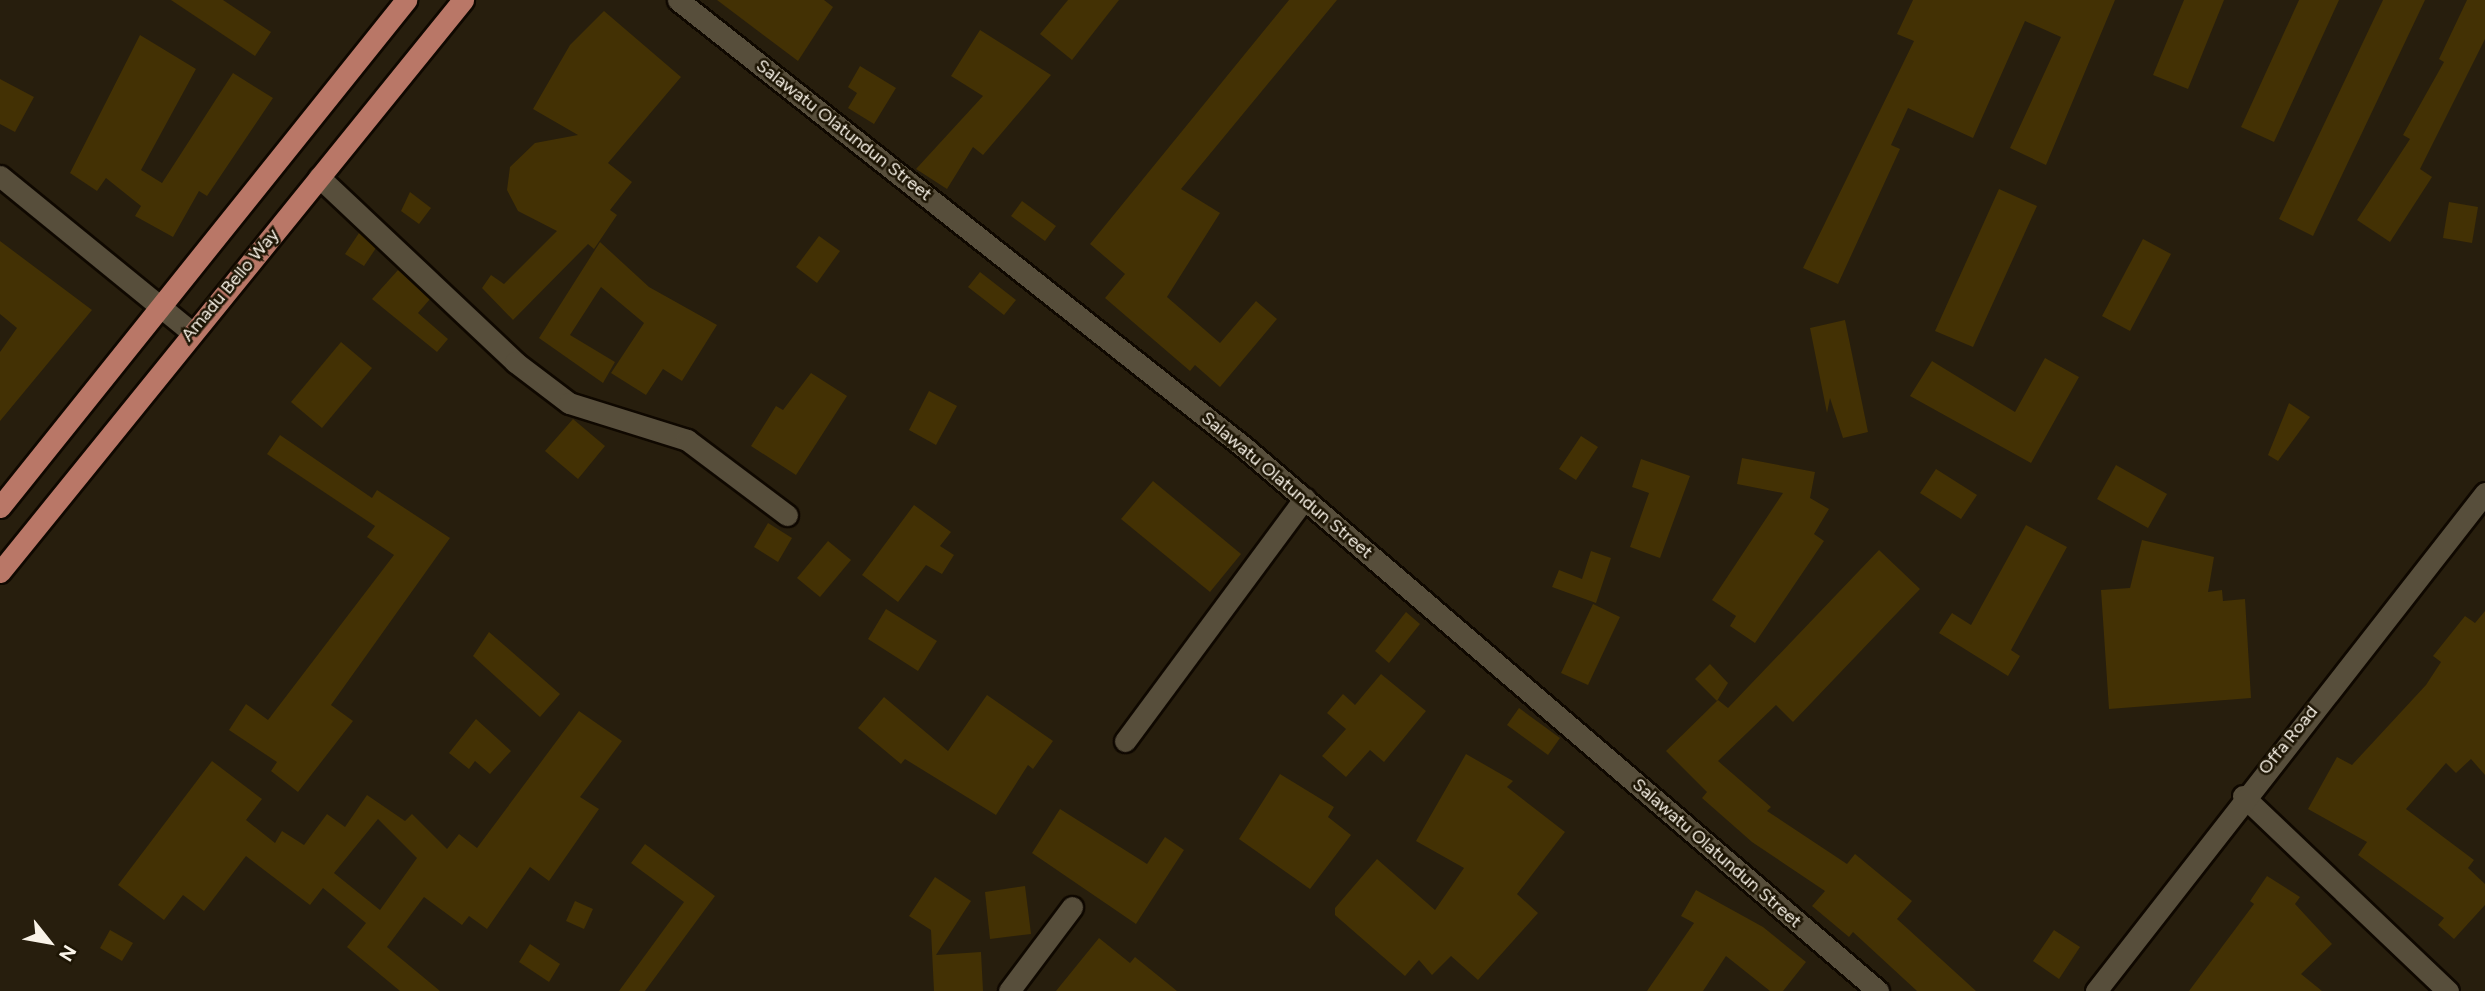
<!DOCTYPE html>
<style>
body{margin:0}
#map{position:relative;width:2485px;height:991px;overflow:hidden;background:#271e0d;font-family:Figtree,sans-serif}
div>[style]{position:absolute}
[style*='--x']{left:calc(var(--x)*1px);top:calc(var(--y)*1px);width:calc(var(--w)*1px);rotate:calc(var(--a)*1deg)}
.building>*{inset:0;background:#433104}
.roads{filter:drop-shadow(2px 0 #0f0800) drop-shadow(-2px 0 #0f0800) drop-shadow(0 2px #0f0800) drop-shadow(0 -2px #0f0800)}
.minor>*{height:21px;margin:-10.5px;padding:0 10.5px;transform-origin:10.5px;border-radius:10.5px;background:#574e3b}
.tertiary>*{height:21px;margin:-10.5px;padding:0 10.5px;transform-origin:10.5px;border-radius:10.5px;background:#574e3b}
.primary>*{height:21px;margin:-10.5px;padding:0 10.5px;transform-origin:10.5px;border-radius:10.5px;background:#b97767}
span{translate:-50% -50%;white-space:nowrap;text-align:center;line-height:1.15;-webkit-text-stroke:5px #1d1504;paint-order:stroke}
.street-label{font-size:18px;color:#f9f3e8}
.north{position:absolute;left:14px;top:907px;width:70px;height:70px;-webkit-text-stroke:5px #1d1504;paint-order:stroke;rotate:121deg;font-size:19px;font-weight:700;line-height:28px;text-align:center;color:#f9f3e8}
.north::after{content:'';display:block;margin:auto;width:24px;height:32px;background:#f9f3e8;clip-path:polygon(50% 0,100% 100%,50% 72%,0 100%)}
</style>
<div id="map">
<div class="building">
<i style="clip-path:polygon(171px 0,223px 0,271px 32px,255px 56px)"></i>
<i style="clip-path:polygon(717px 0,824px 0,833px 7px,798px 61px)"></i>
<i style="clip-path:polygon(1068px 0,1119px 0,1072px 60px,1040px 34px)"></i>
<i style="clip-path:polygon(1289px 0,1337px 0,1181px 189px,1220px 213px,1167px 297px,1220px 343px,1256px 301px,1277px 319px,1220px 387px,1195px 365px,1190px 371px,1105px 298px,1125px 274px,1090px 244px)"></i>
<i style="clip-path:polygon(1913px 0,2115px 0,2046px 165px,2010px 148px,2061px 37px,2025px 21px,1973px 138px,1908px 108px,1891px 145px,1900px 149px,1838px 284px,1803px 268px,1914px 41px,1897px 34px)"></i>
<i style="clip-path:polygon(2184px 0,2224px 0,2188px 89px,2153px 75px)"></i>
<i style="clip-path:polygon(2299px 0,2339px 0,2274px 142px,2241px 127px)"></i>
<i style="clip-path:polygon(2383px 0,2425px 0,2313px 236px,2279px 219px)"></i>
<i style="clip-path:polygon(2467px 0,2485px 0,2485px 39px,2420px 169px,2432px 177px,2390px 242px,2357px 220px,2410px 139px,2403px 135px,2444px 62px,2439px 59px)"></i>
<i style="clip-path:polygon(604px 11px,681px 77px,608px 163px,632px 182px,610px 210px,617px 215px,594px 249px,588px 244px,513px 320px,482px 288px,491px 275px,504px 284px,557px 231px,518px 211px,507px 190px,510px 167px,535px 143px,578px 135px,533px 109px,570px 45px)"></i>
<i style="clip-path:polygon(980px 30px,1051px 75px,983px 155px,973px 147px,947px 189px,916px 169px,983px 96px,951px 76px)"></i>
<i style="clip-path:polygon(140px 35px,196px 69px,141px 170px,162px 183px,233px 73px,273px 98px,207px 196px,199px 191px,173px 237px,135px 216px,141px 206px,106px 178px,97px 191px,70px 173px)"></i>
<i style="clip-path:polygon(860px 66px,896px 88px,874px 124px,848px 108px,857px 93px,848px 87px)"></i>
<i style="clip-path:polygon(0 79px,34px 97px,15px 132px,0 124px)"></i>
<i style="clip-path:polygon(1999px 189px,2037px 206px,1973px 347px,1935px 331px)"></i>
<i style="clip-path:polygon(410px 192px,431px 208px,419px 224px,401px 211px)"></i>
<i style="clip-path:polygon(1022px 201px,1056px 226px,1045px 241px,1011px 216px)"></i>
<i style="clip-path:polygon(2449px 202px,2478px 207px,2472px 243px,2443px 238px)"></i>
<i style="clip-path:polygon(359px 233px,376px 248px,364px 266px,345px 254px)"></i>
<i style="clip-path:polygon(819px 236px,840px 251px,817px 283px,796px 267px)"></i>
<i style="clip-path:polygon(2143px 239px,2171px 254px,2130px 331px,2102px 316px)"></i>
<i style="clip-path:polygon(0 241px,92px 310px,0 421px,0 352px,17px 328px,0 314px)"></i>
<i style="clip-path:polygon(600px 242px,649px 287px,717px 325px,682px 381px,663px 369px,646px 395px,611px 373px,644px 323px,601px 287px,570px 335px,615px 362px,603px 383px,539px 338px)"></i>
<i style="clip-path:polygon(398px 270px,430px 299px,418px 313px,448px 339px,437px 352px,372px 299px)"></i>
<i style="clip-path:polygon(980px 272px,1016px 300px,1004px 315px,968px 287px)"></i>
<i style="clip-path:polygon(1845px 320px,1868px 432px,1843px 438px,1830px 398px,1827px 413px,1810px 328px)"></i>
<i style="clip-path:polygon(341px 342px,372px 368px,322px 428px,291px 402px)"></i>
<i style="clip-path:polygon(2045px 358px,2079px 377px,2031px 463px,1910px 396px,1932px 361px,2015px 412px)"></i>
<i style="clip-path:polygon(811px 373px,847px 396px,796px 475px,751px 446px,776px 406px,783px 410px)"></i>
<i style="clip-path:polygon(929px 391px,957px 406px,936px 445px,909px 430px)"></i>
<i style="clip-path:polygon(2289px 403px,2310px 417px,2278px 461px,2268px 455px)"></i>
<i style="clip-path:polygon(573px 419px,605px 446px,578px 479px,545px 451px)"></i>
<i style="clip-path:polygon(280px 435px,372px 498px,377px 490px,450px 538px,331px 705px,353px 721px,298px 792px,271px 771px,277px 762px,229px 730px,246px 704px,268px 720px,394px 555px,367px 537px,375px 526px,267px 454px)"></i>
<i style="clip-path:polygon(1581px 436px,1598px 447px,1576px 480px,1559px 469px)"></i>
<i style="clip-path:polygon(1742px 458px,1815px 472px,1810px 498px,1829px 509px,1814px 534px,1824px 541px,1755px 643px,1730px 626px,1736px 616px,1712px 600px,1783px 493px,1737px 484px)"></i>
<i style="clip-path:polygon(1641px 459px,1690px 476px,1660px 558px,1630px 547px,1649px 493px,1632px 487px)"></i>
<i style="clip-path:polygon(2116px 465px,2167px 494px,2148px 528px,2097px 499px)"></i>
<i style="clip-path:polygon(1936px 469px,1977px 495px,1961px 519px,1920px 493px)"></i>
<i style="clip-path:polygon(1153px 481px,1241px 554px,1210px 592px,1121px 519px)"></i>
<i style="clip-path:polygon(914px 505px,951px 532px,940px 546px,954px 555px,942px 574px,926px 565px,898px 602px,862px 575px)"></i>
<i style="clip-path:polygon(768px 523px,792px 538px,778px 562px,754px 547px)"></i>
<i style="clip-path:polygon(2026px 525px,2067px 547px,2011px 650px,2020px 656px,2008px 676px,1939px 633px,1952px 613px,1971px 625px)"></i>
<i style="clip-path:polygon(2142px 540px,2214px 557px,2208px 592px,2222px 590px,2223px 601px,2245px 599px,2251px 698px,2109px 709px,2101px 590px,2130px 588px)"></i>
<i style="clip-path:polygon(828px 541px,851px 560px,820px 597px,797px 578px)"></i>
<i style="clip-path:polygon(1879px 550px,1920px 589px,1793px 722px,1776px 705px,1718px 761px,1771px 807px,1767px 811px,1847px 864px,1855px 854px,1912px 901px,1897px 919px,1976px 991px,1917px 991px,1853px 932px,1849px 937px,1812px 906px,1825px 891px,1752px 842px,1702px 798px,1707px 792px,1666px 751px,1718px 700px,1728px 708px)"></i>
<i style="clip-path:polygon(1591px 551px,1611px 558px,1596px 603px,1552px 587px,1559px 570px,1582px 579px)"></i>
<i style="clip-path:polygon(1593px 604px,1620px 617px,1588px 685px,1561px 673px)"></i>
<i style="clip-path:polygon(886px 609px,937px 641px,918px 671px,868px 639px)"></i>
<i style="clip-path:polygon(2485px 611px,2485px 775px,2471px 759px,2456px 773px,2446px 763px,2406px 809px,2474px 860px,2468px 868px,2485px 884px,2485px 905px,2454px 939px,2438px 925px,2444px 918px,2358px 855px,2367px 842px,2308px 809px,2337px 757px,2352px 765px,2426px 685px,2441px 662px,2433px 656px,2465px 616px,2475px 623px)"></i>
<i style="clip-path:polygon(1406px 612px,1420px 624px,1389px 663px,1375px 651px)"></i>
<i style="clip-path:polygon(489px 632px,560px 694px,540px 717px,473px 656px)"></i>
<i style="clip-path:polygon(1710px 664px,1728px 683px,1717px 701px,1695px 679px)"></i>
<i style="clip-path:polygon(1381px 674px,1426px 711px,1384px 762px,1370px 750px,1346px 777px,1322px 756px,1346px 729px,1327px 713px,1343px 694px,1355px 705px)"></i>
<i style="clip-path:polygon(987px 695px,1053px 741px,1033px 769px,1028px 765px,996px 815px,905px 759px,901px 764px,858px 728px,884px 697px,948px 751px)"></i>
<i style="clip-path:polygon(1519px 708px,1560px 738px,1548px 755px,1507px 725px)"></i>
<i style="clip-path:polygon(evenodd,579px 711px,622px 741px,580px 797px,599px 809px,549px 881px,530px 867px,487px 929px,469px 916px,462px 925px,424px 897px,387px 947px,440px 991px,400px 991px,347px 947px,366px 923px,323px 888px,310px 905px,246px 856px,204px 911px,183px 895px,164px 920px,118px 885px,212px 761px,262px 799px,246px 820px,275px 843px,282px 831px,304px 845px,327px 814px,345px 827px,367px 795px,405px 821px,412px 814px,447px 849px,459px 834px,477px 848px,579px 711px,378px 819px,417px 858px,380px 910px,334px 873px,378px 819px)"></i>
<i style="clip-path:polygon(476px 719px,511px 751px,490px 774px,475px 761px,469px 769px,449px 753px)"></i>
<i style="clip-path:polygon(1466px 754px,1513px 781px,1507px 787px,1565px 832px,1517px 894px,1538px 913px,1478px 980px,1451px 956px,1432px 975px,1419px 960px,1405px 976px,1335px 915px,1335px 908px,1377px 859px,1435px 910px,1464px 868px,1416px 841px)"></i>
<i style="clip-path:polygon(1280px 774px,1334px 807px,1328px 817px,1351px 835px,1310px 889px,1239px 839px)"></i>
<i style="clip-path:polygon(1060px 809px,1147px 864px,1165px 837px,1184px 850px,1136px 924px,1032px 853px)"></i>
<i style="clip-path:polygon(645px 844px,715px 896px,645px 991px,619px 991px,684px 902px,631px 863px)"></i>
<i style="clip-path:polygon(2267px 876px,2300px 897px,2295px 904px,2332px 944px,2301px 974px,2322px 991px,2189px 991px,2254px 904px,2250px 901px)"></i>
<i style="clip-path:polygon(935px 877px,971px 901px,936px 955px,981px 952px,983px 991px,934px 991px,931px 930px,909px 916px)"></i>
<i style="clip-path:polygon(1025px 886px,1031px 934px,990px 939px,985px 892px)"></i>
<i style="clip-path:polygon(1696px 890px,1763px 927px,1806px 962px,1783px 991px,1770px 991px,1726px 956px,1703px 991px,1647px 991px,1694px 923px,1681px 916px)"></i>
<i style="clip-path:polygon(575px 901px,593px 909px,584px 929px,566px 921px)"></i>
<i style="clip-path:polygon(110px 930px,133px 943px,122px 961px,100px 948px)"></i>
<i style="clip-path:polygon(2054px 930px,2080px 947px,2059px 979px,2033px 961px)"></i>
<i style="clip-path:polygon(1099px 938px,1130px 963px,1135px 957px,1177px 991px,1056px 991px)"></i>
<i style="clip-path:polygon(530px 944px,560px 964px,549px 982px,519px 962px)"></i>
</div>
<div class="roads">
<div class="minor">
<i style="--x:678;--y:0;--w:723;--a:38.31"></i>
<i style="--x:1245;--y:448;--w:834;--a:40.62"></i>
<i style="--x:0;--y:176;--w:245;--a:39.2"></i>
<i style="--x:319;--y:177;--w:270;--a:43.3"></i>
<i style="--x:515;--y:362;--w:68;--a:37.2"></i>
<i style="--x:569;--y:403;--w:124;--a:17.4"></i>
<i style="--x:687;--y:440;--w:125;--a:36.9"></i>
<i style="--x:1125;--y:741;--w:302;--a:-53.5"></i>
<i style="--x:2243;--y:796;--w:283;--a:43.6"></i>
<i style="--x:1009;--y:991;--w:105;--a:-53.1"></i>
</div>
<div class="tertiary">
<i style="--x:2096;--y:991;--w:632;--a:-52.01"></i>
</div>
<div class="primary">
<i style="--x:0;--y:507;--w:650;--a:-51.31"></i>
<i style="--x:0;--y:572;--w:736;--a:-51.01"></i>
</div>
</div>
<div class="street-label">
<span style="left:844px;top:130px;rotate:38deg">Salawatu Olatundun Street</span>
<span style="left:230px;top:285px;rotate:-50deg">Amadu Bello Way</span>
<span style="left:1287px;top:485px;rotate:40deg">Salawatu Olatundun Street</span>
<span style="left:2288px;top:740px;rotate:-51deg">Offa Road</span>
<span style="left:1717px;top:853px;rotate:41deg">Salawatu Olatundun Street</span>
</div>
<div class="north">N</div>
</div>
